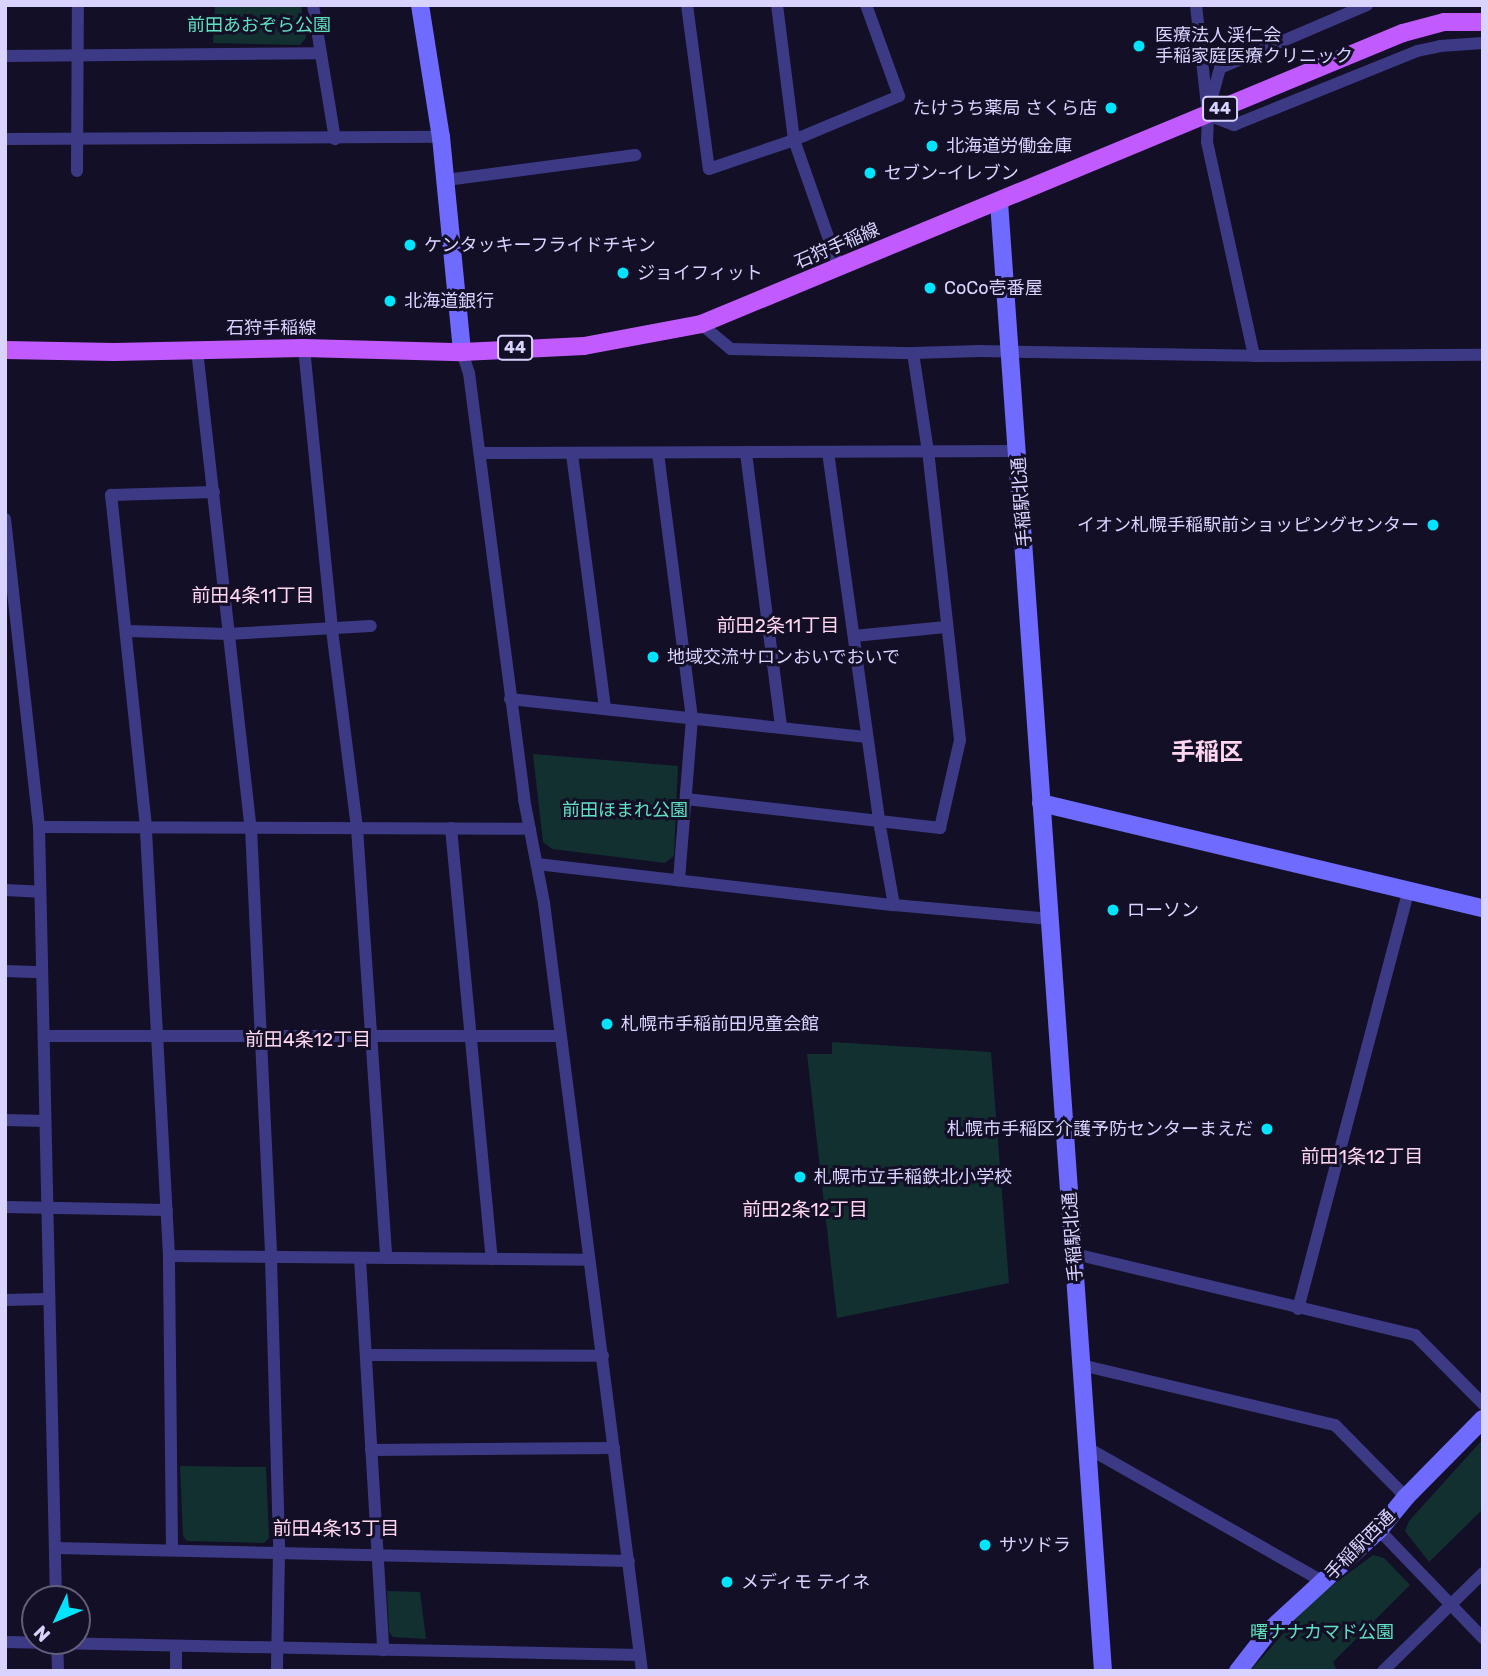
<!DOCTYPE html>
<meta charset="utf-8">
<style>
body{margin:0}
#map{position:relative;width:1488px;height:1676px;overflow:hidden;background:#130f26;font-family:Rubik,"Noto Sans JP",sans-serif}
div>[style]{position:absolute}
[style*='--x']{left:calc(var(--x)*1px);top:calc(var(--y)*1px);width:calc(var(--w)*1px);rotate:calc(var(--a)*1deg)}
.green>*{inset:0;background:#12302f}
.street>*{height:12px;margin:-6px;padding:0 6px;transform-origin:6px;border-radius:6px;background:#3d3a85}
.secondary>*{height:18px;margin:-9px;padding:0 9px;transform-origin:9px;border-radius:9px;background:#6f6bff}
.primary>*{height:18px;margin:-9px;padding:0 9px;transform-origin:9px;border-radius:9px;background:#c25bff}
.dots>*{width:19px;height:19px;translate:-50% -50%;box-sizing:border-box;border:4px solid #130f26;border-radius:50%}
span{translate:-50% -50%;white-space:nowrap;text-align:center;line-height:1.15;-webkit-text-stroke:6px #130f26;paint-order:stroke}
.shield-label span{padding:2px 5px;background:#130f26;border:2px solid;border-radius:5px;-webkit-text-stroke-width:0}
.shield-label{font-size:16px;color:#d9d4ff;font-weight:700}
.park-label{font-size:18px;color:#5fe0c0}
.poi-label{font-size:18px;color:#d9d4ff}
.left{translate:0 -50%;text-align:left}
.right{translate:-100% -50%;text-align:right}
.street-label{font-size:18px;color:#d9d4ff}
.neighbourhood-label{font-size:19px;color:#ffd6f0}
.district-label{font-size:24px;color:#ffd6f0;font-weight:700}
.frame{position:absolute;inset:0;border:7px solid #d9d4ff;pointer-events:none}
.north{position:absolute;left:21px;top:1585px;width:70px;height:70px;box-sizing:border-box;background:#130f26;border:2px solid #625e7d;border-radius:50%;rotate:226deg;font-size:19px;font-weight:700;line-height:28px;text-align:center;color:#d9d4ff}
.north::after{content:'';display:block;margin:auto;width:24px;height:32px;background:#00e5ff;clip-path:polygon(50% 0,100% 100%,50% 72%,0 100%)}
</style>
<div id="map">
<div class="green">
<i style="clip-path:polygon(215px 5px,301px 5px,306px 38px,300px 45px,213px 43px)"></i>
<i style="clip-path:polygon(533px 754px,678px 766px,674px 856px,665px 863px,552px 849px,543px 842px)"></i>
<i style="clip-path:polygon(832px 1042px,991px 1052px,1009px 1283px,837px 1318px,807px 1054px,832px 1054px)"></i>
<i style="clip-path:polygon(1483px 1439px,1483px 1509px,1429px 1562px,1405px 1531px,1409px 1521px)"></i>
<i style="clip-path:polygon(180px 1466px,266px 1467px,269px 1538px,264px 1543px,187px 1541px,183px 1536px)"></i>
<i style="clip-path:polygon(1373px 1555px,1384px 1558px,1410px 1585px,1333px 1662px,1337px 1671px,1250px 1671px,1314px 1599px)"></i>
<i style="clip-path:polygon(387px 1591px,420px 1592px,426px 1639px,393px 1637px,389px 1632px)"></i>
</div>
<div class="street">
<i style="--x:313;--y:5;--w:136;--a:80.7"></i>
<i style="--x:687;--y:5;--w:165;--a:82.4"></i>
<i style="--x:709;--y:169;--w:90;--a:-18.8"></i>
<i style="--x:794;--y:140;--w:114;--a:-22.7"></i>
<i style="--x:899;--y:96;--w:97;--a:-109.9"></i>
<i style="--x:777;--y:5;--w:136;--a:82.8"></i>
<i style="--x:794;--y:140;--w:136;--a:70.6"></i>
<i style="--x:1196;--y:5;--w:111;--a:83.8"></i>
<i style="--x:1208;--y:115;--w:27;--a:92"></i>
<i style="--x:1207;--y:142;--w:219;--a:77.6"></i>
<i style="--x:5;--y:56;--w:316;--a:-0.5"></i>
<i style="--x:1209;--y:108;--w:41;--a:-74.6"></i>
<i style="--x:1220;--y:68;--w:160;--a:-23.2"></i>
<i style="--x:1208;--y:115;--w:28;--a:21"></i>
<i style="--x:1234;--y:125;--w:197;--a:-22"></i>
<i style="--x:1417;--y:51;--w:24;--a:-12"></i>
<i style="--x:1440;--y:46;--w:43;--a:-4"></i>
<i style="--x:5;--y:139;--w:436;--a:-0.3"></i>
<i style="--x:77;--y:171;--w:166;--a:-89.7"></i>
<i style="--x:446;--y:180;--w:191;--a:-7.5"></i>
<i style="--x:701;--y:324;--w:39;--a:40"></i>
<i style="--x:731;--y:349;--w:182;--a:1.3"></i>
<i style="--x:913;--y:353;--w:67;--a:-1.7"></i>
<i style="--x:980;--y:351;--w:274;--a:1"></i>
<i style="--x:1254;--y:356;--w:229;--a:-0.3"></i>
<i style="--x:304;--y:348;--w:283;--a:84.3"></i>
<i style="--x:332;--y:630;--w:200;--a:82.8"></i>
<i style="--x:357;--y:828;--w:431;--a:86.1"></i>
<i style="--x:197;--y:350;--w:481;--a:83.6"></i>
<i style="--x:251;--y:828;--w:429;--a:87.3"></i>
<i style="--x:271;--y:1257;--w:295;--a:88.4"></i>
<i style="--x:279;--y:1552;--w:119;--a:91"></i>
<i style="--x:462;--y:352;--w:22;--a:72"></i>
<i style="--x:469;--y:373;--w:430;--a:82.6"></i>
<i style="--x:524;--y:799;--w:106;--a:79.1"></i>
<i style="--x:544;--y:903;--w:774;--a:82.73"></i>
<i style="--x:828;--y:452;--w:373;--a:82.1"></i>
<i style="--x:879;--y:821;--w:85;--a:79.9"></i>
<i style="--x:480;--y:453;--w:539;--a:-0.21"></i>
<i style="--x:658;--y:453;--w:267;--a:82.7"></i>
<i style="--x:692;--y:718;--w:163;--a:94.6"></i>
<i style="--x:746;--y:453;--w:277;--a:82.7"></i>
<i style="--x:572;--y:454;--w:257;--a:82.6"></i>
<i style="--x:5;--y:519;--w:310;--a:83.7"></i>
<i style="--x:39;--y:827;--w:772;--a:88.74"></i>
<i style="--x:128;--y:631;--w:100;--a:1.7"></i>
<i style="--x:228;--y:634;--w:143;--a:-3.2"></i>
<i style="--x:854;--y:636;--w:92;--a:-5.6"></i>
<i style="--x:510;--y:699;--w:359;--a:6.1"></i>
<i style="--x:686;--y:799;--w:256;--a:6.5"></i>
<i style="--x:940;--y:828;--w:90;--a:-77.2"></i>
<i style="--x:960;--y:740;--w:290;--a:-96.3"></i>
<i style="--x:928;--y:452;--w:100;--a:-98.6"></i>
<i style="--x:39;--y:827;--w:491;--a:0.2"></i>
<i style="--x:451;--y:828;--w:433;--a:84.6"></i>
<i style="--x:537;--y:864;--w:359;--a:6.6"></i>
<i style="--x:894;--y:905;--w:157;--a:5.1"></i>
<i style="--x:5;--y:890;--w:35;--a:3"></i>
<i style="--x:5;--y:971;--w:37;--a:2"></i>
<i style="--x:44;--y:1036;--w:516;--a:0"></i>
<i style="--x:5;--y:1120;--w:40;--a:1.4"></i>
<i style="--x:5;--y:1207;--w:162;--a:1.1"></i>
<i style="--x:1075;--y:1254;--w:350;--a:13.4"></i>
<i style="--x:1415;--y:1335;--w:97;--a:45.4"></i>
<i style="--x:169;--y:1256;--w:420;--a:0.5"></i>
<i style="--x:360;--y:1258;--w:393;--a:86.6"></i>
<i style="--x:5;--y:1300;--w:44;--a:-1.3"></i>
<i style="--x:1298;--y:1309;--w:433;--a:-75.2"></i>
<i style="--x:366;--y:1355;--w:237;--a:0.2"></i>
<i style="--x:1081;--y:1365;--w:261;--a:13.3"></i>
<i style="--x:1335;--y:1425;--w:101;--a:45.4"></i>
<i style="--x:1086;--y:1447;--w:274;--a:29.6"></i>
<i style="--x:371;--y:1450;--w:243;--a:-0.5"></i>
<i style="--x:1379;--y:1530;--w:150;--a:46.1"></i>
<i style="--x:55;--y:1548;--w:574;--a:1.3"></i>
<i style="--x:172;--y:1549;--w:293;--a:-90.6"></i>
<i style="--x:169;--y:1256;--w:430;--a:-93.1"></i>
<i style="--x:146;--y:827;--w:334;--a:-96"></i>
<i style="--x:111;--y:495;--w:103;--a:-1.7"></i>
<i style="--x:57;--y:1641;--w:30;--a:88"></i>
<i style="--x:5;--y:1642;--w:635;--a:1.17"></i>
<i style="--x:176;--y:1671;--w:23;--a:-90"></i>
<i style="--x:1383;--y:1671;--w:140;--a:-44.4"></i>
</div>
<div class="secondary">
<i style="--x:420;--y:5;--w:134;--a:81"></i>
<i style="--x:441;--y:137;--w:216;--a:84.4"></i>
<i style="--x:999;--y:202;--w:1473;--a:85.95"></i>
<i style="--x:1041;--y:803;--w:454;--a:13.4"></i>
<i style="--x:1238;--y:1671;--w:51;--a:-52.2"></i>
<i style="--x:1269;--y:1631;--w:149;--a:-42.6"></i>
<i style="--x:1379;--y:1530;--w:43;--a:-50.7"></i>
<i style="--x:1406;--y:1497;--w:110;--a:-45.4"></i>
</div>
<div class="primary">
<i style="--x:5;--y:350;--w:109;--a:1.1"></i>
<i style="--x:114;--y:352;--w:190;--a:-1.2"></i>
<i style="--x:304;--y:348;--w:158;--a:1.5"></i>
<i style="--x:462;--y:352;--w:122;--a:-2.8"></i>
<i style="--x:584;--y:346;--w:119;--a:-10.6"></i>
<i style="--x:701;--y:324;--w:760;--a:-22.52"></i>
<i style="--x:1403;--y:33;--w:42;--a:-15"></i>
<i style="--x:1444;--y:22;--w:39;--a:0"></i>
</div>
<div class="dots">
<i style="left:1139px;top:46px;background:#00e5ff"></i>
<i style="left:1111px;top:108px;background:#00e5ff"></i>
<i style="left:932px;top:146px;background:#00e5ff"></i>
<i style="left:870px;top:173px;background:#00e5ff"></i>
<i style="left:410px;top:245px;background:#00e5ff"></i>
<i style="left:623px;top:273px;background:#00e5ff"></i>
<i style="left:930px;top:288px;background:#00e5ff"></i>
<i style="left:390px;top:301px;background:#00e5ff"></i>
<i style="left:1433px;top:525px;background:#00e5ff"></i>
<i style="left:653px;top:657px;background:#00e5ff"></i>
<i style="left:1113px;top:910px;background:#00e5ff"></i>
<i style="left:607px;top:1024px;background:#00e5ff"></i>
<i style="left:1267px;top:1129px;background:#00e5ff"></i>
<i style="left:800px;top:1177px;background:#00e5ff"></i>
<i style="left:985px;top:1545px;background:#00e5ff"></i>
<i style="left:727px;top:1582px;background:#00e5ff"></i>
</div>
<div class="shield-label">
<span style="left:1220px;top:109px">44</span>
<span style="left:515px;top:348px">44</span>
</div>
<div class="park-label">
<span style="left:259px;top:25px">前田あおぞら公園</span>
<span style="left:625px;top:810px">前田ほまれ公園</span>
<span style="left:1322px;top:1632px">曙ナナカマド公園</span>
</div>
<div class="poi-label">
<span class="left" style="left:1155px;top:46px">医療法人渓仁会<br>手稲家庭医療クリニック</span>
<span class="right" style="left:1097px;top:108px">たけうち薬局 さくら店</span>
<span class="left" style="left:946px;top:146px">北海道労働金庫</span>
<span class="left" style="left:884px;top:173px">セブン-イレブン</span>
<span class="left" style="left:424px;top:245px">ケンタッキーフライドチキン</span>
<span class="left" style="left:637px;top:273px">ジョイフィット</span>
<span class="left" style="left:944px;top:288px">CoCo壱番屋</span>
<span class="left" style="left:404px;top:301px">北海道銀行</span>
<span class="right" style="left:1419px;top:525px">イオン札幌手稲駅前ショッピングセンター</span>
<span class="left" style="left:667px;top:657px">地域交流サロンおいでおいで</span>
<span class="left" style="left:1127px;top:910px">ローソン</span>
<span class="left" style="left:621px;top:1024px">札幌市手稲前田児童会館</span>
<span class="right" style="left:1253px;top:1129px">札幌市手稲区介護予防センターまえだ</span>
<span class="left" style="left:814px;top:1177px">札幌市立手稲鉄北小学校</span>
<span class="left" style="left:999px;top:1545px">サツドラ</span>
<span class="left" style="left:741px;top:1582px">メディモ テイネ</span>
</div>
<div class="street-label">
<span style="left:837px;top:246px;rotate:-23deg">石狩手稲線</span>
<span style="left:271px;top:328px">石狩手稲線</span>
<span style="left:1022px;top:502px;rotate:-94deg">手稲駅北通</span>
<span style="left:1073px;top:1237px;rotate:-94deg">手稲駅北通</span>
<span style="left:1360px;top:1545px;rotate:-45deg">手稲駅西通</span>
</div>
<div class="neighbourhood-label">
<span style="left:253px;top:596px">前田4条11丁目</span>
<span style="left:778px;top:626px">前田2条11丁目</span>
<span style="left:308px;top:1040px">前田4条12丁目</span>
<span style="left:1362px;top:1157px">前田1条12丁目</span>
<span style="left:805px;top:1210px">前田2条12丁目</span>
<span style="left:336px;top:1529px">前田4条13丁目</span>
</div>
<div class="district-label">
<span style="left:1207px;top:753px">手稲区</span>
</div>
<div class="frame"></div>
<div class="north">N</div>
</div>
